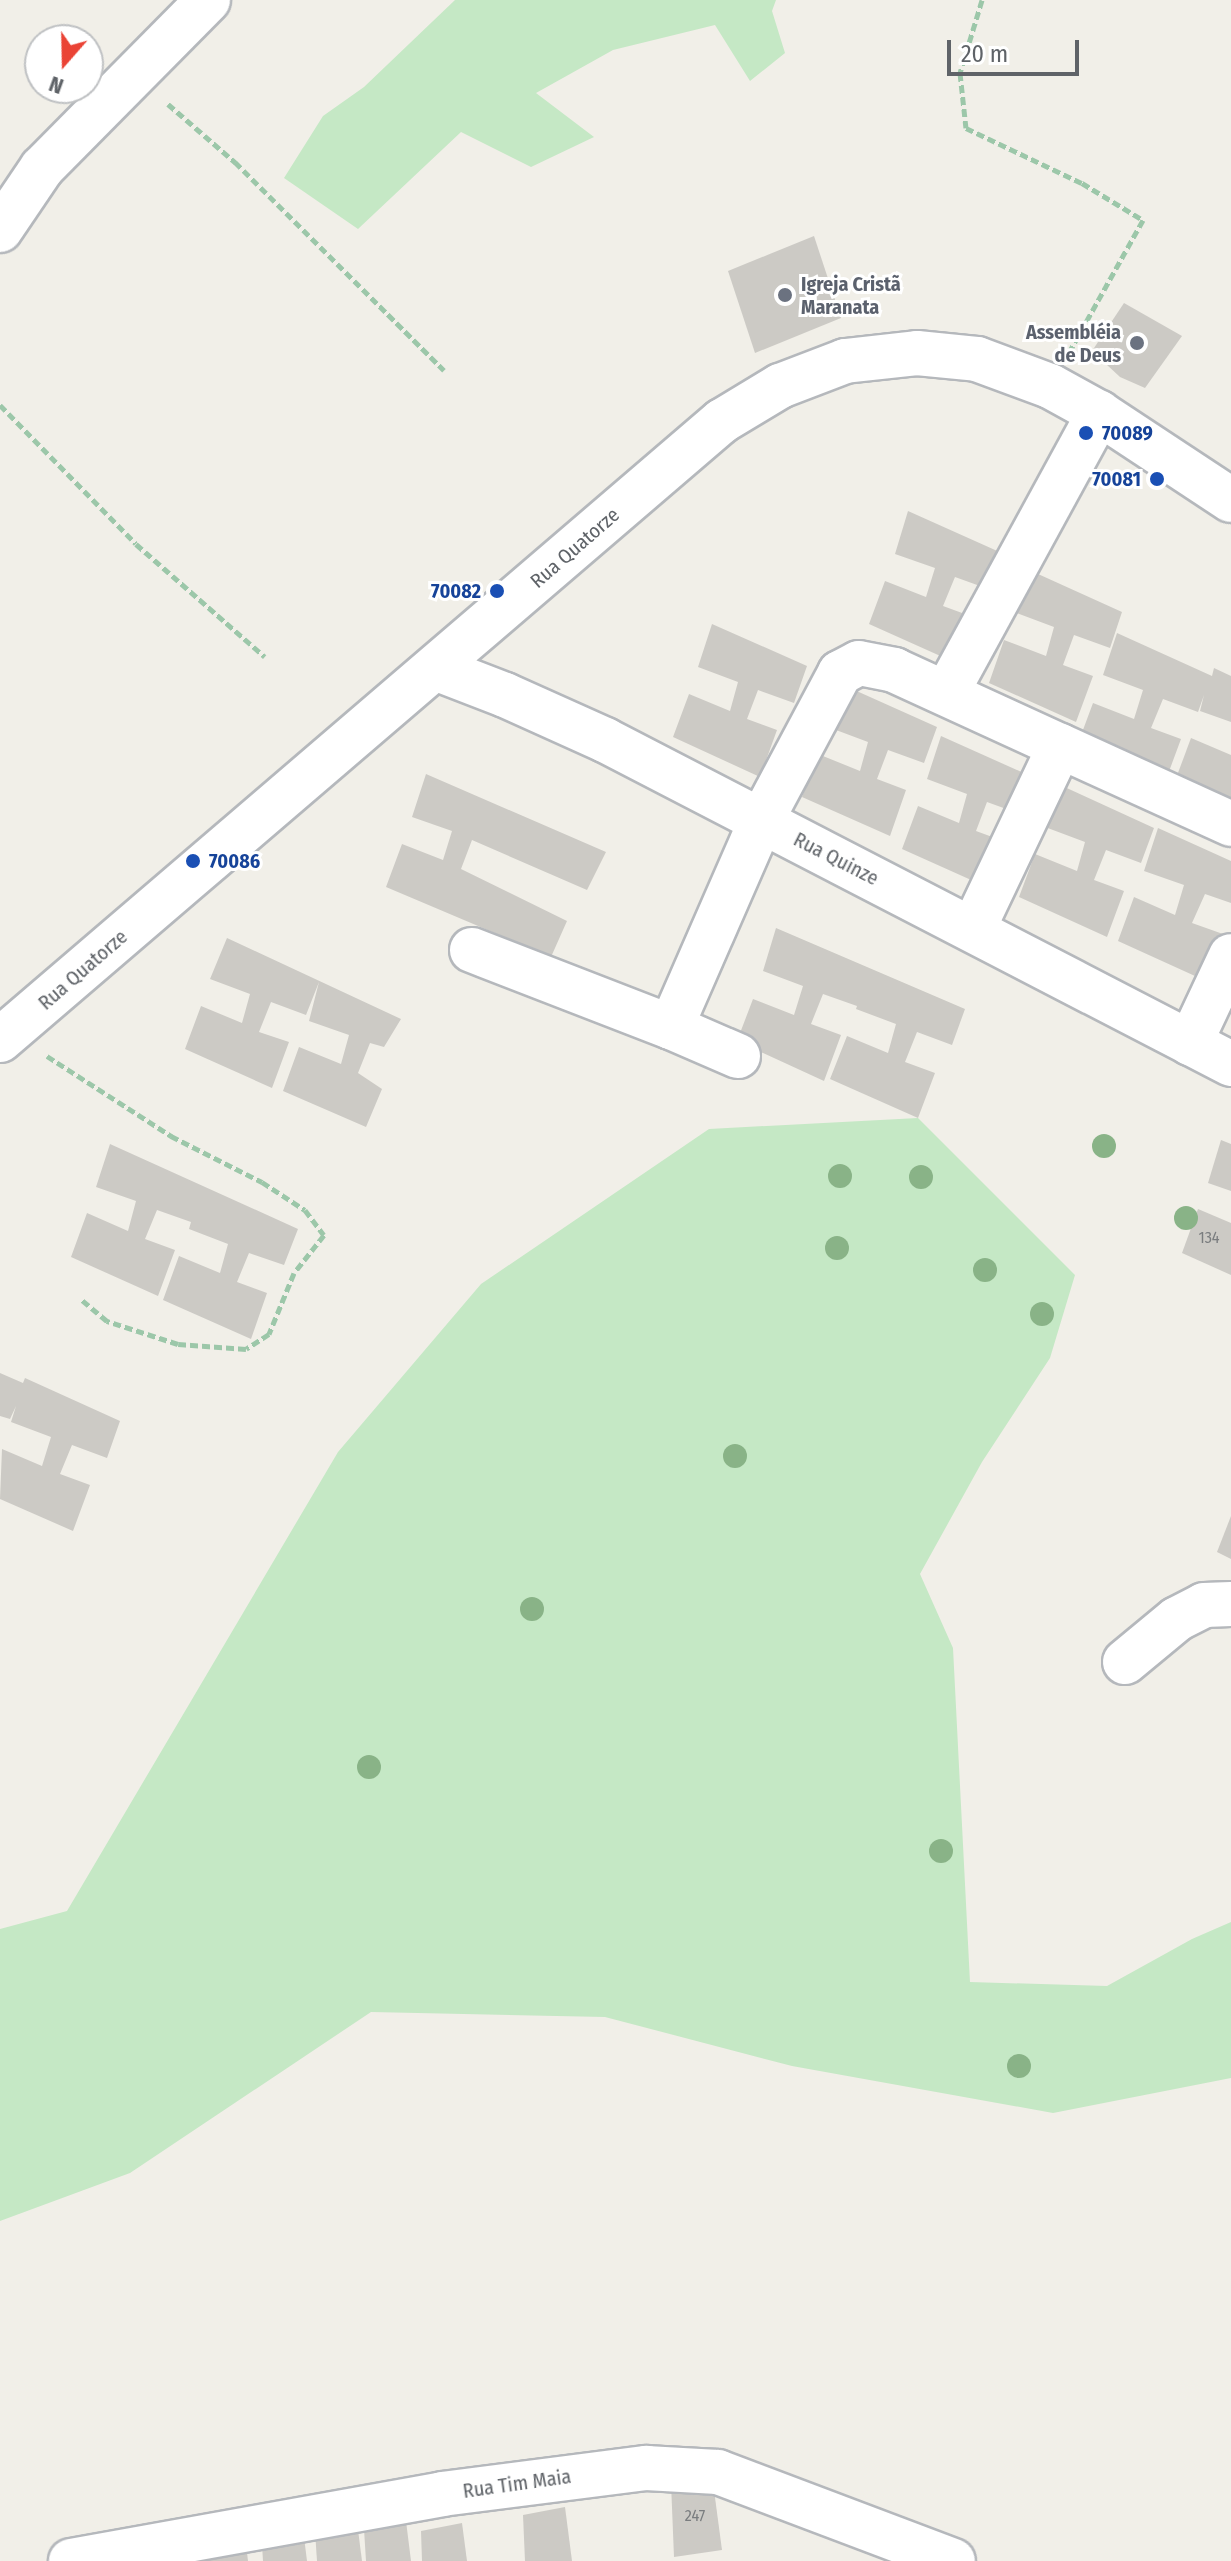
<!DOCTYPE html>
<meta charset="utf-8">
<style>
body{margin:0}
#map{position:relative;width:1231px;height:2561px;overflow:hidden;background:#f1efe8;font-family:"Fira Sans Condensed",sans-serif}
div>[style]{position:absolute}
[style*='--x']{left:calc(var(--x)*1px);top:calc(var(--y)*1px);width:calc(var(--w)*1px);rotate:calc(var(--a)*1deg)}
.green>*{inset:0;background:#c5e8c5}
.building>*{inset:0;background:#cccac5}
.path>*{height:5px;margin-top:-2.5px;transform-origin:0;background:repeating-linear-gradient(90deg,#9cc7a9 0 8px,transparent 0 12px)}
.roads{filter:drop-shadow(2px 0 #b5b8bc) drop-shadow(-2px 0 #b5b8bc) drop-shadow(0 2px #b5b8bc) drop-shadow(0 -2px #b5b8bc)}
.minor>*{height:44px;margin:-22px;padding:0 22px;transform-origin:22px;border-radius:22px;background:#fff}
.trees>*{width:24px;height:24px;margin:-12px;border-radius:50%;background:#89b387}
.dots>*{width:22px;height:22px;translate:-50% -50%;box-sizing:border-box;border:4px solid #fff;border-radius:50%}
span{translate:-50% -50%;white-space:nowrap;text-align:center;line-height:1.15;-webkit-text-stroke:6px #fff;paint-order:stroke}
.number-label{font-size:16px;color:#7a7d7f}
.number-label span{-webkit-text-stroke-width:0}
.worship-label{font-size:20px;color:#5b616d;font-weight:700}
.left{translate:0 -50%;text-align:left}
.right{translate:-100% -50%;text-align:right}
.transit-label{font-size:20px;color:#164399;font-weight:700}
.street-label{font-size:20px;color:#5f6368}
.north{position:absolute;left:24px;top:24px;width:80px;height:80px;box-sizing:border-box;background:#fff;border:2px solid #bfc1c3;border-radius:50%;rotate:200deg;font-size:22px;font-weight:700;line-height:32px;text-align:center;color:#5f6368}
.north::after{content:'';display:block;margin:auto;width:28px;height:36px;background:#ea4335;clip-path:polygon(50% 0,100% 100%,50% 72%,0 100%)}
.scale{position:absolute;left:947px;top:40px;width:132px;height:36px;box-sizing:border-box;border:4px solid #5f6368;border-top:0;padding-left:10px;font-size:24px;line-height:28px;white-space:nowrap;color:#5f6368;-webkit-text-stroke:6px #fff;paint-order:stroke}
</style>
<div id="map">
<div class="green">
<i style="clip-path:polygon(455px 0,776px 0,772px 11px,785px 53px,750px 81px,715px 25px,613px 50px,536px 93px,594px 137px,531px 167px,461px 132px,358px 229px,284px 178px,323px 116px,364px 87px)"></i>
<i style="clip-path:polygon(918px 1118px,1075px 1275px,1050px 1358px,982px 1462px,920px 1574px,953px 1648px,970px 1982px,1107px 1986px,1192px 1939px,1231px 1922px,1231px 2078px,1053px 2113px,792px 2066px,605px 2017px,371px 2012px,130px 2173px,0 2221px,0 1929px,67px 1911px,338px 1452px,481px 1284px,709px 1129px)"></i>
</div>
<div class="building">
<i style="clip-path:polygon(814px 236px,841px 318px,755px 353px,728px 271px)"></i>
<i style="clip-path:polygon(1124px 303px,1182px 336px,1145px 388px,1120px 377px,1092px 351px)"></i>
<i style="clip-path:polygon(908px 511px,1004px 554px,991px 590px,955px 577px,943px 606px,973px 617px,956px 663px,869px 624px,885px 581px,926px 597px,935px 568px,895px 554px)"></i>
<i style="clip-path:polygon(1027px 569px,1122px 612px,1110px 648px,1074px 635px,1063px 665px,1093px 676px,1076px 722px,989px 683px,1004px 640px,1046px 656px,1054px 627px,1014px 612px)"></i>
<i style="clip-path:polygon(712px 624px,807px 666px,794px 703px,758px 690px,747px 719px,777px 730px,760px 777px,673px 737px,689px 694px,730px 711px,738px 682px,698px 667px)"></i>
<i style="clip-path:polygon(1117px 633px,1212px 676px,1214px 668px,1231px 676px,1231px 722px,1200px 711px,1204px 695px,1198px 712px,1163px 699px,1151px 728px,1181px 739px,1164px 785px,1077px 746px,1093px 703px,1134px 719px,1143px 690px,1103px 675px)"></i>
<i style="clip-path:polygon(841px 684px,937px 727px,924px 763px,888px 750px,877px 779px,906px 790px,890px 836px,802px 797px,818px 754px,860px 771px,868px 742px,828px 727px)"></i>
<i style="clip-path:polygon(941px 736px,1037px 779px,1023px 815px,987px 802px,976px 831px,1006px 842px,989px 888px,902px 849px,918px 806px,959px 823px,967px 794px,927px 779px)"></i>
<i style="clip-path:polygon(1191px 738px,1231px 755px,1231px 807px,1175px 781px)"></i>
<i style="clip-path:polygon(426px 774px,606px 852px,587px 890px,472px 840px,461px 869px,567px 921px,551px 957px,386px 887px,402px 844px,443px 860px,452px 831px,412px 817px)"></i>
<i style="clip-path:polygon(1058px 784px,1154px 828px,1141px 863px,1106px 850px,1094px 880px,1124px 891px,1107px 937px,1019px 897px,1035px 854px,1077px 871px,1085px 842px,1045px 827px)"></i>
<i style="clip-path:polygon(1158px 828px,1231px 861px,1231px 903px,1205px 894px,1192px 923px,1223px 934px,1206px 981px,1118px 941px,1134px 897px,1175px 915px,1184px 885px,1144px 871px)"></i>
<i style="clip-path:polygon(776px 928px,965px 1009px,952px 1045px,917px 1032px,905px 1062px,935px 1073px,918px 1118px,830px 1079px,847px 1036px,888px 1053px,896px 1024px,856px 1009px,857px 1006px,823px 994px,811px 1024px,841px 1035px,824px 1081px,737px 1041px,753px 999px,794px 1015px,803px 986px,763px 971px)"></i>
<i style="clip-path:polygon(227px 938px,401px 1019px,384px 1047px,370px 1043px,358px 1073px,382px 1089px,366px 1127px,283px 1091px,299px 1047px,341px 1064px,349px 1035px,309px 1021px,319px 982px,306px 1015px,271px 1002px,259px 1032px,289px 1042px,272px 1088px,185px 1049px,201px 1006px,242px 1023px,250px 994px,210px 979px)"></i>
<i style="clip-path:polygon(1221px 1140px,1231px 1144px,1231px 1191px,1208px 1183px)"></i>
<i style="clip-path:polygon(110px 1144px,298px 1229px,284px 1265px,249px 1253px,237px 1282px,267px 1293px,251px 1339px,163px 1300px,179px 1256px,220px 1273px,228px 1244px,189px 1229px,191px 1222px,157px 1210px,145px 1239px,175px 1250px,158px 1296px,71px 1257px,87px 1213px,128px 1231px,136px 1201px,96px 1187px)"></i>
<i style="clip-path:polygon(1198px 1209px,1231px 1223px,1231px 1275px,1182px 1253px)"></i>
<i style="clip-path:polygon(0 1373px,23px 1383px,25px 1378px,120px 1421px,107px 1458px,72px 1445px,60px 1474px,90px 1485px,73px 1531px,0 1499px,2px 1449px,42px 1466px,51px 1437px,11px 1422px,16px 1406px,10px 1419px,0 1416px)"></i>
<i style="clip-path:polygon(1231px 1516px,1231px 1559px,1217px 1552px)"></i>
<i style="clip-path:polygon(712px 2475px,722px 2550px,674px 2557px,671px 2483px)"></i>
<i style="clip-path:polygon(565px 2507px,572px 2561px,525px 2561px,523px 2515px)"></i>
<i style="clip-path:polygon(406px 2521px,411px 2561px,366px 2561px,364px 2529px)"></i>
<i style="clip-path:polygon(357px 2522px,362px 2561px,317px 2561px,315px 2531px)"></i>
<i style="clip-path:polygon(462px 2523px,467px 2561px,422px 2561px,421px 2531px)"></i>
<i style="clip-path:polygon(304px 2537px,307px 2561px,263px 2561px,262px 2545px)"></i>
<i style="clip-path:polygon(246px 2544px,248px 2561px,205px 2561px,204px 2552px)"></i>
</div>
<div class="path">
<i style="--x:982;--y:0;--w:76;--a:106.8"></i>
<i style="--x:960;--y:73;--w:55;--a:83.8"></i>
<i style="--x:966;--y:128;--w:128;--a:25.4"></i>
<i style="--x:1082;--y:183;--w:71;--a:31.2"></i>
<i style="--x:1143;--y:220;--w:148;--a:119.2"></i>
<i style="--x:168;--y:104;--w:89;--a:40.9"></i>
<i style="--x:235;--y:162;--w:295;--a:44.9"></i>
<i style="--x:0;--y:405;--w:194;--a:45.6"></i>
<i style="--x:136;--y:544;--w:171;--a:41.2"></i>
<i style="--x:47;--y:1056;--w:148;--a:32.8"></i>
<i style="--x:171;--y:1136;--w:102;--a:26.8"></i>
<i style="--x:262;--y:1182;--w:51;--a:33.1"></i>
<i style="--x:305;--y:1210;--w:31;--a:53"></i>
<i style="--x:324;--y:1235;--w:48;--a:128.3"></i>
<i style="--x:294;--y:1273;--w:66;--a:112.3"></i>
<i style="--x:269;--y:1334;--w:27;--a:147"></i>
<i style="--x:246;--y:1349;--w:68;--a:-175.8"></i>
<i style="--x:178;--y:1344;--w:75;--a:-162.1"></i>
<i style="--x:107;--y:1321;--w:34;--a:-140"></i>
</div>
<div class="roads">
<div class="minor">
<i style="--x:0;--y:230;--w:75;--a:-55.9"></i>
<i style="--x:42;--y:168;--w:236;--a:-45.3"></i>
<i style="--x:435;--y:668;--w:75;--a:21.1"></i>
<i style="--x:505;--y:695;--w:110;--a:24.2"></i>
<i style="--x:605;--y:740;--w:705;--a:27.36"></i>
<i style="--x:947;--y:692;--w:318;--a:-61.4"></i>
<i style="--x:1060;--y:746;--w:188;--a:24.5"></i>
<i style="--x:472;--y:950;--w:213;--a:21.2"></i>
<i style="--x:0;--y:1040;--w:951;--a:-40.61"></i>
<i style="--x:722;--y:421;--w:68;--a:-31.1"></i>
<i style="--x:780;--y:386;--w:70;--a:-21"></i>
<i style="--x:845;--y:361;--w:72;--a:-6.3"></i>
<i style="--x:917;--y:353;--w:60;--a:5.7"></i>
<i style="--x:977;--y:359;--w:78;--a:20.3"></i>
<i style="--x:1050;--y:386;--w:56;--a:28.9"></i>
<i style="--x:1099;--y:413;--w:158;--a:33.4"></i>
<i style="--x:1190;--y:1043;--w:96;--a:-64.8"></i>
<i style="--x:738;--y:1056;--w:73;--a:-156.6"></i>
<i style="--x:671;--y:1027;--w:225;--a:-66.4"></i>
<i style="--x:761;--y:821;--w:168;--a:-61.9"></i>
<i style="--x:840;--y:673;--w:21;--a:-28"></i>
<i style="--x:859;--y:663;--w:36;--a:11"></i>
<i style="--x:894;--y:670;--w:183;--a:24.6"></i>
<i style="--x:1060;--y:746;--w:203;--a:115.4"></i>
<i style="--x:1125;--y:1662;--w:67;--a:-39.6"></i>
<i style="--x:1177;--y:1619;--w:30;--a:-27"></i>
<i style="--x:1204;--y:1605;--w:27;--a:-2"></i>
<i style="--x:71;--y:2561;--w:377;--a:-10.2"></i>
<i style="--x:442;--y:2494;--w:206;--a:-7.3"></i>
<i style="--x:646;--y:2468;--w:72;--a:3.2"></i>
<i style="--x:718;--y:2472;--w:251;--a:20.7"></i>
</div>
</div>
<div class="trees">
<i style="left:1104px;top:1146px"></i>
<i style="left:840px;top:1176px"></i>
<i style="left:921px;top:1177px"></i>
<i style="left:1186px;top:1218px"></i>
<i style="left:837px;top:1248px"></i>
<i style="left:985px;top:1270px"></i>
<i style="left:1042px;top:1314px"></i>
<i style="left:735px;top:1456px"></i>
<i style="left:532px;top:1609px"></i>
<i style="left:369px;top:1767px"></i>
<i style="left:941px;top:1851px"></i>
<i style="left:1019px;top:2066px"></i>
</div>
<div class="dots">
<i style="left:785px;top:295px;background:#6b7280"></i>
<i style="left:1137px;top:343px;background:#6b7280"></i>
<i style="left:1086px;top:433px;background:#1a4fb4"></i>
<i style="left:1157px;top:479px;background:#1a4fb4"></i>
<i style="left:497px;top:591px;background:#1a4fb4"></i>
<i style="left:193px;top:861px;background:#1a4fb4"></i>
</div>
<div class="number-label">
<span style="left:1209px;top:1238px">134</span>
<span style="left:695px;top:2516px">247</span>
</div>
<div class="worship-label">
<span class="left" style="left:801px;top:296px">Igreja Cristã<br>Maranata</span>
<span class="right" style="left:1121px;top:344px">Assembléia<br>de Deus</span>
</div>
<div class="transit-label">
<span class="left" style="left:1102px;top:433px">70089</span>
<span class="right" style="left:1141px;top:479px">70081</span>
<span class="right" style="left:481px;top:591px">70082</span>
<span class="left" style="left:209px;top:861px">70086</span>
</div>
<div class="street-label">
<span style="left:575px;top:548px;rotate:-41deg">Rua Quatorze</span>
<span style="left:836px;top:859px;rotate:27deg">Rua Quinze</span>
<span style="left:83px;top:970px;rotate:-41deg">Rua Quatorze</span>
<span style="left:517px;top:2484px;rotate:-8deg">Rua Tim Maia</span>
</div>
<div class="north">N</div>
<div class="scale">20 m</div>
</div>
